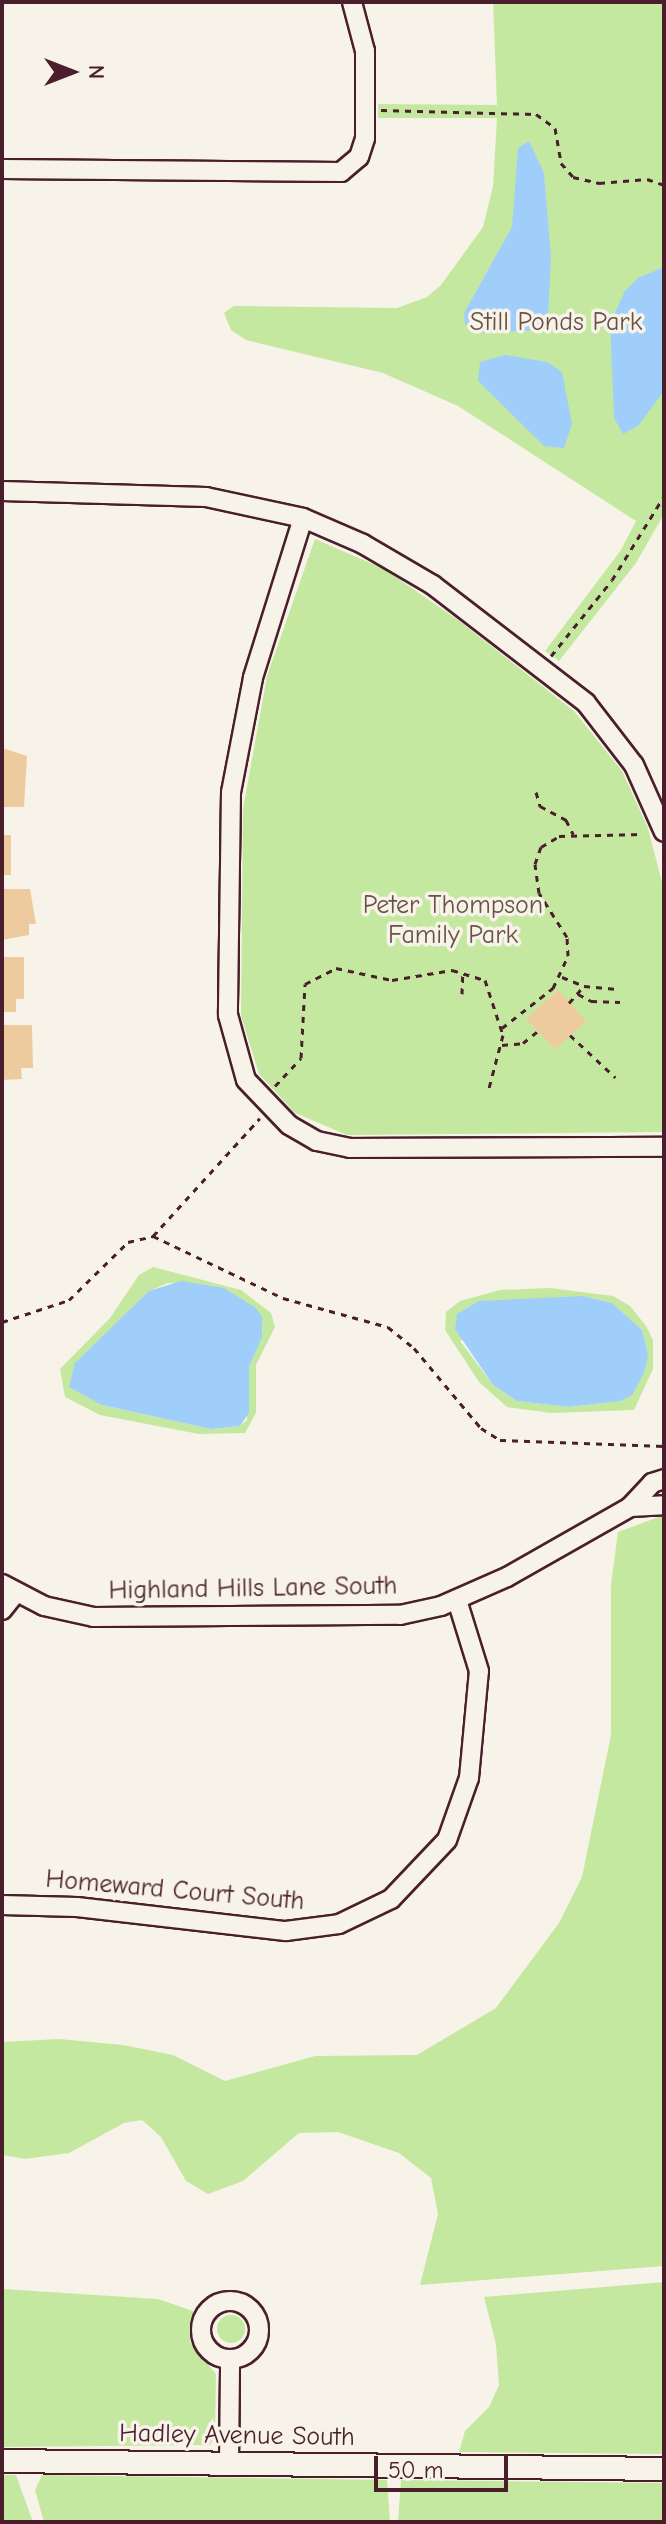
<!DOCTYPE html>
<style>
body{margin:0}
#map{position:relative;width:666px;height:2524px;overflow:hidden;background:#f7f3e8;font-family:"Comic Neue",sans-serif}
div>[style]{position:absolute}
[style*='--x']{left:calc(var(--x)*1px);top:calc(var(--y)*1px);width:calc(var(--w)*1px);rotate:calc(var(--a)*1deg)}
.green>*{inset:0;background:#c5e8a1}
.round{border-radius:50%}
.water>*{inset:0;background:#a0cefb}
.building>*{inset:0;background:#eecb9f}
.path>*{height:3px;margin-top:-1.5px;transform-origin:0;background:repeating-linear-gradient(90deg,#4a1f2b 0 6px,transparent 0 12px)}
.roads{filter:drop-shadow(2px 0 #4a1f2b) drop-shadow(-2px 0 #4a1f2b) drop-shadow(0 2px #4a1f2b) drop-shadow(0 -2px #4a1f2b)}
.minor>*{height:18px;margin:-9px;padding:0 9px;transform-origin:9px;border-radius:9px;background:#f7f3e8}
.minor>.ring{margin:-9px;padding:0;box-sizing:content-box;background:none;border:18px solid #f7f3e8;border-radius:50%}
.tertiary>*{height:22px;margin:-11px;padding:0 11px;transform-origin:11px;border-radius:11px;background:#f7f3e8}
span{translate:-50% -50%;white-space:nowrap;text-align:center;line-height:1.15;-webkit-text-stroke:7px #f7f3e8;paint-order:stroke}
.park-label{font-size:26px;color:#695148}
.street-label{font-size:26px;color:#4a1f2b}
.frame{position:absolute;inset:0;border:4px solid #4a1f2b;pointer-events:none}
.north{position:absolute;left:32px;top:32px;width:80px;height:80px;-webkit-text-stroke:6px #f7f3e8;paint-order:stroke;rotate:90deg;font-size:22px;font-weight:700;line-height:32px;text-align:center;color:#4a1f2b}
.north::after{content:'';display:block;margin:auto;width:28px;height:36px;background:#4a1f2b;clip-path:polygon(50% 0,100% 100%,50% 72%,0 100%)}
.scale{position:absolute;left:374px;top:2456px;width:134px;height:36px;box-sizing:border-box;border:4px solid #4a1f2b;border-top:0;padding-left:10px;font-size:24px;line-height:28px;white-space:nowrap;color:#4a1f2b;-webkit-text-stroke:6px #f7f3e8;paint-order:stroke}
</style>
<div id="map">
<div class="green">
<i style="clip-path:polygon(493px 2px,664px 2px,664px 514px,636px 563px,559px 661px,545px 651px,621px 550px,636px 521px,458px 406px,383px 373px,246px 340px,231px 330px,224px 313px,234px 306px,397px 308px,427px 297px,441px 285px,483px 227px,493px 186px,497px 118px,378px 118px,378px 104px,497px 105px)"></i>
<i style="clip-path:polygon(315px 539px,384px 569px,458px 620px,574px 711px,622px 771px,648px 828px,664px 890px,664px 1132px,347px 1135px,295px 1113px,259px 1074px,241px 1016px,243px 809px,267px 676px)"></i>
<i style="clip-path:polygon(evenodd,153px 1267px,241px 1290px,271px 1313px,275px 1327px,256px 1365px,256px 1413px,245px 1433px,199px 1434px,100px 1415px,65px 1397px,60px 1369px,110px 1318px,139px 1275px,153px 1267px,168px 1283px,200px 1284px,263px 1330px,249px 1367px,247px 1420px,240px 1426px,211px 1429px,102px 1405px,109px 1332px,149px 1291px,168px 1283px)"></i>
<i style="clip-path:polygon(evenodd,550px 1288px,613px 1296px,630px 1306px,646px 1326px,653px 1340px,653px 1369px,634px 1410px,551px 1413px,507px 1407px,479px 1382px,445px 1330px,446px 1312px,460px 1301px,500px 1290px,550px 1288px,583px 1296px,612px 1303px,642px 1331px,647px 1355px,644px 1373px,621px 1401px,569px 1407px,517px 1401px,493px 1385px,460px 1341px,583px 1296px)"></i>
<i style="clip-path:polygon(664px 1515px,664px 2266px,420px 2285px,438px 2214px,431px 2178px,399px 2153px,338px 2132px,299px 2133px,243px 2181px,208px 2194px,186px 2181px,161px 2137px,142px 2120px,124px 2123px,69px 2153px,25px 2159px,2px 2155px,2px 2042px,59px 2039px,123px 2045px,173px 2055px,225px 2081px,315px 2056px,417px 2055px,496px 2008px,559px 1923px,582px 1877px,611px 1735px,611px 1585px,618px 1532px)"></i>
<i style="clip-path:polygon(664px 2282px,664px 2454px,459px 2452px,465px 2431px,489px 2407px,499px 2385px,496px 2344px,484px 2297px)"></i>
<i style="clip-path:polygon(2px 2289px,158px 2299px,193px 2311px,190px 2342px,216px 2374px,215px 2437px,210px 2445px,2px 2447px)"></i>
<i class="round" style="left:217px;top:2315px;width:28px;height:28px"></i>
<i style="clip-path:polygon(2px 2475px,16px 2475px,33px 2522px,2px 2522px)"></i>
<i style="clip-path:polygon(42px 2475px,387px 2480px,390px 2522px,44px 2522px,35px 2490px)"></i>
<i style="clip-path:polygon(401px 2480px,664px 2483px,664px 2522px,398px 2522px)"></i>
</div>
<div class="water">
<i style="clip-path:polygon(529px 141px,544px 173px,551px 257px,548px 319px,539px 330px,479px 333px,465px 324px,464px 313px,512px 227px,518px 148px)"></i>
<i style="clip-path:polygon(664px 267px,664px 391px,638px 426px,623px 434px,614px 418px,610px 323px,625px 291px,638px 278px)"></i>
<i style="clip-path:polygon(505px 355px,547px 362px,562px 372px,572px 424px,564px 448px,544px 446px,478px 381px,480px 362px)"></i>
<i style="clip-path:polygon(181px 1281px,224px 1288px,256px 1308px,262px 1317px,262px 1337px,249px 1367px,249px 1413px,240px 1426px,211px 1429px,102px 1405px,69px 1387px,75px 1363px,149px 1291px)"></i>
<i style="clip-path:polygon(583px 1296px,612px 1303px,642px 1330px,648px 1355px,644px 1373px,632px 1395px,621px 1401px,569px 1407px,517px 1401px,493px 1385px,455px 1329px,457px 1314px,479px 1301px)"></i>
</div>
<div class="building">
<i style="clip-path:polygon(2px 748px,27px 756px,24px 807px,2px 807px)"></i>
<i style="clip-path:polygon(2px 835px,11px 835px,11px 875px,2px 875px)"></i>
<i style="clip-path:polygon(2px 889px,30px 889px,36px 924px,29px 924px,29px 935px,2px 940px)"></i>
<i style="clip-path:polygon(2px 957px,24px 957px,24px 999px,16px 999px,16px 1012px,2px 1012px)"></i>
<i style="clip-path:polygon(558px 990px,586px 1021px,555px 1049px,526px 1019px)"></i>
<i style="clip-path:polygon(2px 1025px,32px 1025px,33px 1068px,21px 1068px,22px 1079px,2px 1080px)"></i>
</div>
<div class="path">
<i style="--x:381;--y:110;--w:155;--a:1.5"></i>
<i style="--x:536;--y:114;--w:24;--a:36"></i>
<i style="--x:555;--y:128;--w:36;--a:80"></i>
<i style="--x:561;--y:163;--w:18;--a:49"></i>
<i style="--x:573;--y:177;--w:27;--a:13"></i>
<i style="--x:599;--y:183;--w:48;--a:-4.8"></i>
<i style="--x:647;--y:179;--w:18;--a:19"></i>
<i style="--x:551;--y:656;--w:97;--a:-51.2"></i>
<i style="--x:612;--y:580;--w:99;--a:-58.2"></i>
<i style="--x:536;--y:792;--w:15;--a:74"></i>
<i style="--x:540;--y:806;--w:30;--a:28"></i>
<i style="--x:566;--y:820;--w:16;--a:63"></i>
<i style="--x:562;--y:977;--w:24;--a:22"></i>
<i style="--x:584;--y:986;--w:36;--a:5"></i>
<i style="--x:462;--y:994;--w:23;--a:-88"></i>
<i style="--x:578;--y:994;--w:15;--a:28"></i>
<i style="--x:591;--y:1001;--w:29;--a:2"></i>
<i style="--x:569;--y:1003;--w:23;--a:-49"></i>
<i style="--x:502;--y:1028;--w:65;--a:-38.1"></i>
<i style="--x:553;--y:988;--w:35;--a:-65"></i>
<i style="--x:568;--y:956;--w:19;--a:-93"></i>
<i style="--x:567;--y:937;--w:52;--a:-122.5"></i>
<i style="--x:539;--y:893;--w:29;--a:-98"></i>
<i style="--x:535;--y:864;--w:18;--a:-71"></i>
<i style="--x:541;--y:847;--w:21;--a:-31"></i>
<i style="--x:559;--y:836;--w:84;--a:-1.4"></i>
<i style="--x:570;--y:1035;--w:62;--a:43"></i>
<i style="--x:502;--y:1045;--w:21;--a:-5"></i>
<i style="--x:523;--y:1043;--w:19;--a:-39"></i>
<i style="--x:275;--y:1086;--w:38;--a:-47"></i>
<i style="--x:301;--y:1058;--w:74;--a:-86.9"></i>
<i style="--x:305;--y:984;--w:35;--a:-27"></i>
<i style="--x:336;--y:968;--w:57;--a:12.1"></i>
<i style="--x:392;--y:980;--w:61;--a:-9.5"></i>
<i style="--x:452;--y:970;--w:34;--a:17"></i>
<i style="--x:485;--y:980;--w:58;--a:71.9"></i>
<i style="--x:503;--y:1035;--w:55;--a:104.8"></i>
<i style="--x:153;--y:1236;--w:159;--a:-47.8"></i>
<i style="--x:2;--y:1322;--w:71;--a:-18.2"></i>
<i style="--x:69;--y:1300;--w:83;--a:-44.5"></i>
<i style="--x:128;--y:1242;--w:26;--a:-13"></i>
<i style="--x:153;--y:1236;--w:144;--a:25.5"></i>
<i style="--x:283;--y:1298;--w:109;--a:15.4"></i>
<i style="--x:388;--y:1327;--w:33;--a:39"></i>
<i style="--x:414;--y:1348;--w:104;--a:50.1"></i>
<i style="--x:481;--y:1428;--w:22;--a:32"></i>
<i style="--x:500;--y:1440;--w:164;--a:2.1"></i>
</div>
<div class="roads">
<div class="minor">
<i style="--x:2;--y:169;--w:339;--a:0.5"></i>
<i style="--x:341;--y:172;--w:23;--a:-40"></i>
<i style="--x:359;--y:157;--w:20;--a:-72"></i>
<i style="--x:365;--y:138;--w:87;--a:-90"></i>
<i style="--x:365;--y:51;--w:51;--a:-104.9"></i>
<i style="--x:2;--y:491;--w:204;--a:1.7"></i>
<i style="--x:206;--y:497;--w:99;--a:12.2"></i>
<i style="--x:303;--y:518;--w:65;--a:23.4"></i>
<i style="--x:363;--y:544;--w:81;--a:30.4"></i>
<i style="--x:433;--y:585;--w:193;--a:37.6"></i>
<i style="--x:586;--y:703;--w:78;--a:52.3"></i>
<i style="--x:634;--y:765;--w:73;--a:65.9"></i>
<i style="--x:303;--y:518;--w:168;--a:107.4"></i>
<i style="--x:253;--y:678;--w:116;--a:100.9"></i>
<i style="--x:231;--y:792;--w:223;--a:90.8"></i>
<i style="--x:228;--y:1015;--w:67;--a:74.5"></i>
<i style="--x:246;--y:1080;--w:62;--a:46.3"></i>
<i style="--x:289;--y:1125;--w:32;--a:30"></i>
<i style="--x:317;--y:1141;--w:34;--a:12"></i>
<i style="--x:350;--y:1148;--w:314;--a:-0.2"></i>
<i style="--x:630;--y:1507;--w:34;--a:-3"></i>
<i style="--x:2;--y:1584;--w:47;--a:27.6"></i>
<i style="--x:44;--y:1606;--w:51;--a:12.4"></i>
<i style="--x:94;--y:1617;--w:306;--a:-0.4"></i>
<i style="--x:400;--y:1615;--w:42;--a:-12.4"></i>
<i style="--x:441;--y:1606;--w:72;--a:-23.7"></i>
<i style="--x:507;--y:1577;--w:142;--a:-29.6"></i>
<i style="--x:630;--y:1507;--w:33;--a:-47"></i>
<i style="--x:652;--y:1483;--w:13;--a:-18"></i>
<i style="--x:2;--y:1610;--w:22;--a:-51"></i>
<i style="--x:2;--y:1905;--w:75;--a:1.5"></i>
<i style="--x:77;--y:1907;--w:210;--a:6.6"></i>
<i style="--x:286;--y:1931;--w:53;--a:-7.5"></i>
<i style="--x:339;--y:1924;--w:58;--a:-25.7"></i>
<i style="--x:391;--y:1899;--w:81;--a:-46.5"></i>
<i style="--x:447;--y:1840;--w:66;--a:-70.5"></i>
<i style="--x:469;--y:1778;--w:107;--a:-84.7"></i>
<i style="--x:479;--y:1671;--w:74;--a:-107.2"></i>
<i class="ring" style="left:201px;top:2301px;width:40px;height:40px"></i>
<i style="--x:229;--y:2464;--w:104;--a:-89.4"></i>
</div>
<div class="tertiary">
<i style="--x:2;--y:2461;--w:662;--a:0.69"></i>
</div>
</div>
<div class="park-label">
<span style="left:556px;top:323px">Still Ponds Park</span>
<span style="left:453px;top:921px">Peter Thompson<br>Family Park</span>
</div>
<div class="street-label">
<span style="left:253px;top:1589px;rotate:-1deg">Highland Hills Lane South</span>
<span style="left:175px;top:1891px;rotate:5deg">Homeward Court South</span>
<span style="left:237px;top:2436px;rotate:1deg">Hadley Avenue South</span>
</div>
<div class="frame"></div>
<div class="north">N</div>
<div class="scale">50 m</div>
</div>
